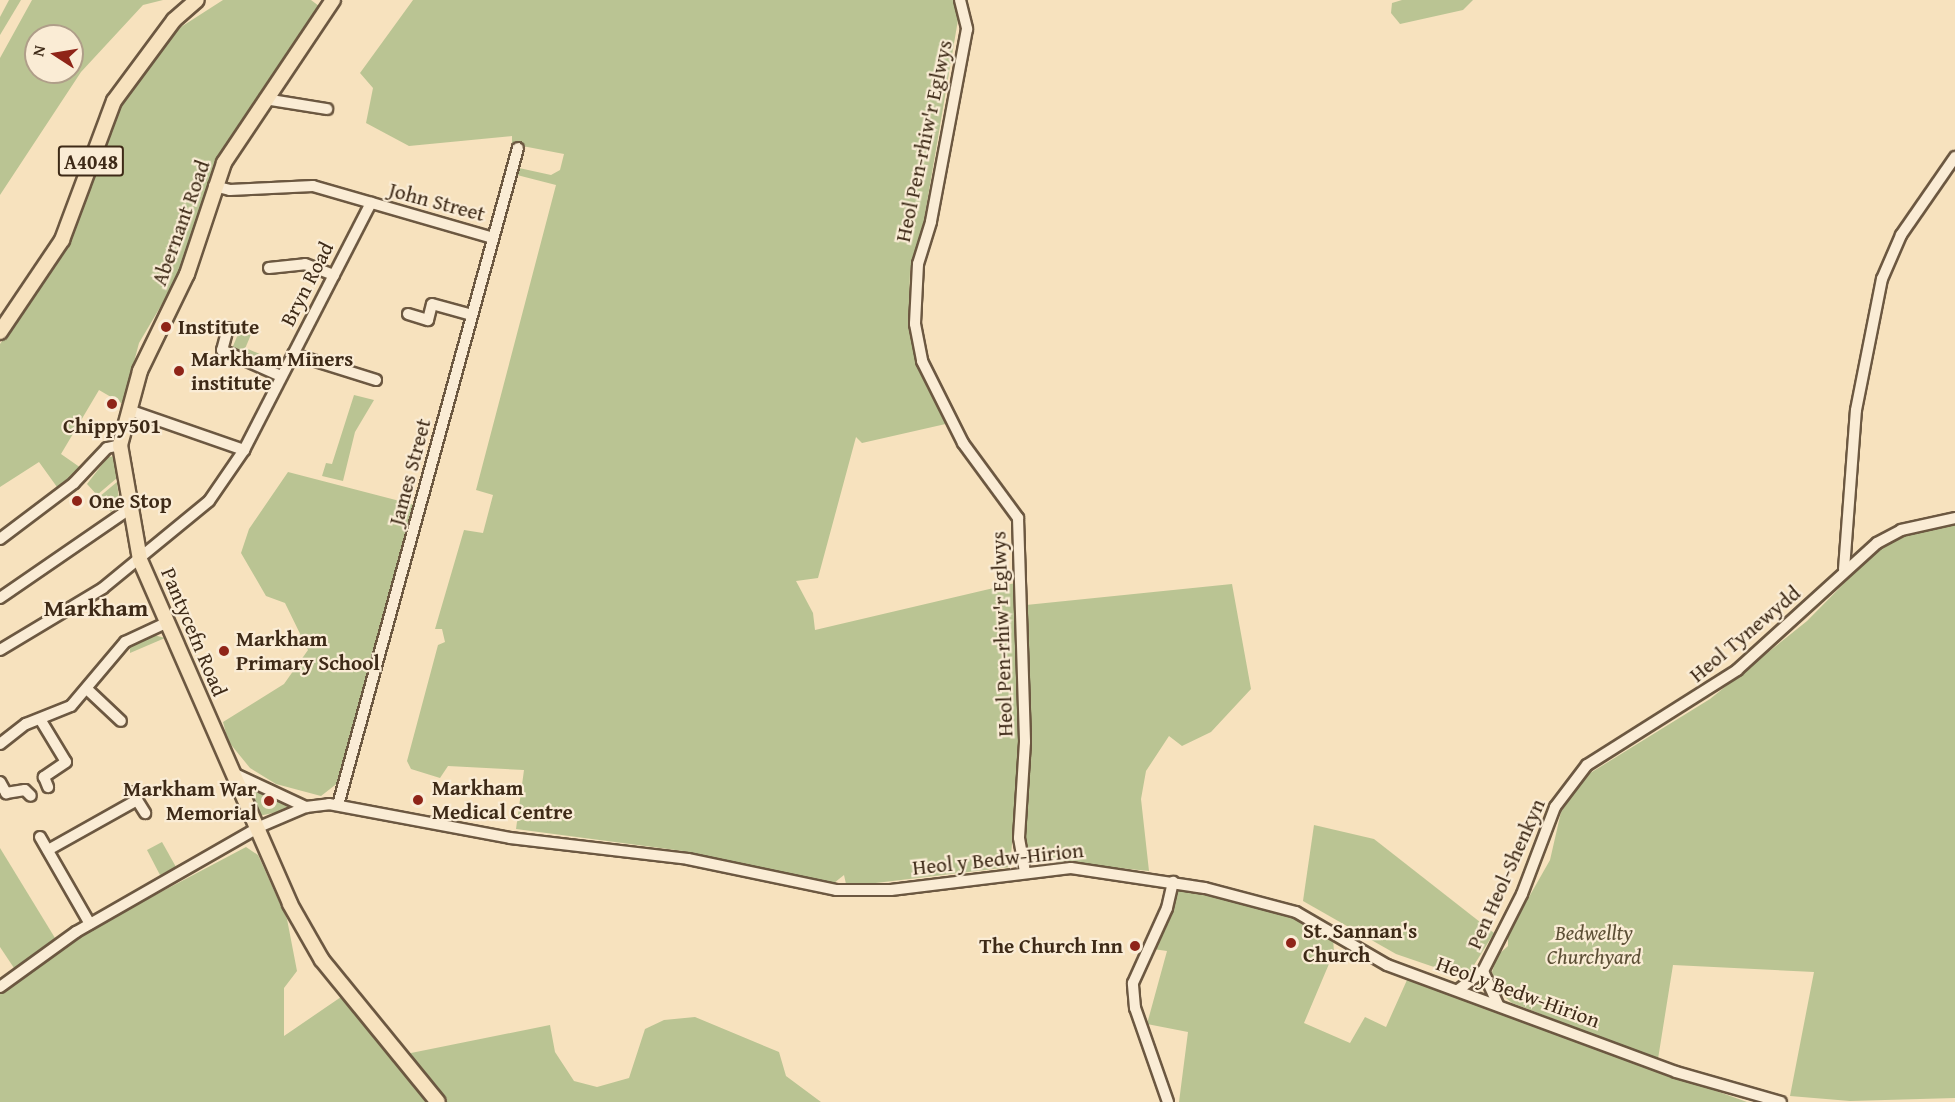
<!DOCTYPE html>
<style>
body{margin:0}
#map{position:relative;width:1955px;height:1102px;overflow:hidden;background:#f7e2be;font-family:"Gentium Book Plus",serif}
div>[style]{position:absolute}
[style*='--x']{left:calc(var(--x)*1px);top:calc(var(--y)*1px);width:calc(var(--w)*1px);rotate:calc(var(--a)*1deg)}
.green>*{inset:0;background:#bac493}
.roads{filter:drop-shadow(2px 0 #6c5841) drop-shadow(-2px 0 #6c5841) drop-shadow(0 2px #6c5841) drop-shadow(0 -2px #6c5841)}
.minor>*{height:10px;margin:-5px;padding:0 5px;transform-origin:5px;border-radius:5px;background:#faecd5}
.major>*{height:14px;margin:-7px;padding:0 7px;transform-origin:7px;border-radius:7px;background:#f7e2be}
.dots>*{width:16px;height:16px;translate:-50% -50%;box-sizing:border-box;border:3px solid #faecd5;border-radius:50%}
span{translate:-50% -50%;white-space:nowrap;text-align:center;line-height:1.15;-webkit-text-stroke:4.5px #faecd5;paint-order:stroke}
.shield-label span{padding:2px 4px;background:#faecd5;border:2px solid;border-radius:4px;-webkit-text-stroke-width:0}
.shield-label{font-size:20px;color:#3e2a17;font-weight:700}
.street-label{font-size:21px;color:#3e2a17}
.poi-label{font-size:21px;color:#3e2a17;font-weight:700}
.left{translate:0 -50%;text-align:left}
.right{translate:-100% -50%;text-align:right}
.park-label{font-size:21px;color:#5d5036;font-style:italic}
.quarter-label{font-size:24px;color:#3e2a17;font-weight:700}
.north{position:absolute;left:24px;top:24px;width:60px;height:60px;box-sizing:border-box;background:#faecd5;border:2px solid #af9e89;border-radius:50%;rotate:282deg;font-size:16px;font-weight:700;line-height:24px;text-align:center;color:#3e2a17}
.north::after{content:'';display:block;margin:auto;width:21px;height:27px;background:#8f2418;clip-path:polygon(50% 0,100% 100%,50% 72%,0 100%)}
</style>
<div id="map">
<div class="green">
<i style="clip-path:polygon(9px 0,21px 0,0 35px,0 17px)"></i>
<i style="clip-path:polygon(evenodd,32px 0,163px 0,143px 5px,81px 72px,0 195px,0 58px,32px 0,36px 36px,72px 36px,72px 72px,36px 72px,36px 36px)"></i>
<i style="clip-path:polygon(223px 0,311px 0,319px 6px,217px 161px,178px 277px,139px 343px,123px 404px,99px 390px,61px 454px,81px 468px,57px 487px,39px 462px,0 487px,0 344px,65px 251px,129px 86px,170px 34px)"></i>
<i style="clip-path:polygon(413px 0,953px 0,959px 14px,924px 220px,910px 270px,909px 317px,927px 388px,950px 423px,862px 443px,856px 437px,818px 578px,796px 581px,813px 613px,815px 630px,1015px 583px,1021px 741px,1010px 867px,859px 885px,846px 884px,844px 875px,834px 883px,783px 875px,683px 851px,516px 829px,524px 770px,448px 766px,440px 778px,411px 769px,407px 761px,438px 645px,445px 642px,442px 629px,435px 629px,464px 530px,483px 533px,493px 495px,476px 490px,556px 185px,517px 175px,519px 168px,551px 175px,560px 170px,564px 154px,512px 144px,512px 136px,409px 146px,366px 123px,373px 88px,360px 73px)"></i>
<i style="clip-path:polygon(1402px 0,1473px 0,1463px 10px,1400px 24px,1391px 13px,1392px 3px)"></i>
<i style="clip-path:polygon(241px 327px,252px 332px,242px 356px,231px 351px)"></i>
<i style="clip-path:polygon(248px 349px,281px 363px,278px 369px,245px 357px)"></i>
<i style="clip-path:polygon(354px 395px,374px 400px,355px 432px,343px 481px,322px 476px,326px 463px,332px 464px)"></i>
<i style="clip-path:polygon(116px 456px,117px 478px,97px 495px,87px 484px,108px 457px)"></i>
<i style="clip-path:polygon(288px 472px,415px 505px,339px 782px,321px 796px,276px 784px,250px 768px,228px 741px,223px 722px,284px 684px,308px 650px,285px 603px,266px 596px,241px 553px,249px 529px)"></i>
<i style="clip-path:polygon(117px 482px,119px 500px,111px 512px,99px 497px)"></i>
<i style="clip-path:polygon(1955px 524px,1955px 1098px,1850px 1101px,1790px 1096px,1814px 972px,1673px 965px,1658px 1059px,1512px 1003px,1498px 991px,1492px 972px,1498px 955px,1508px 946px,1508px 934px,1550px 860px,1561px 812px,1587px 775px,1710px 699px,1807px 621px,1876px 551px,1900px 537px)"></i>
<i style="clip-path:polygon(1232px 584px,1251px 689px,1211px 732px,1182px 746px,1169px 736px,1146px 771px,1141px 799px,1149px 871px,1030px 859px,1023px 839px,1030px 740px,1026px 605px)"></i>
<i style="clip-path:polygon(154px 635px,165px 638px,130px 653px,130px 646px)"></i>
<i style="clip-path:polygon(255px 788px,288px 804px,287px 810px,259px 816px,248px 794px)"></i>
<i style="clip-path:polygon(1314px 825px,1374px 839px,1494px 933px,1466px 978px,1396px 954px,1303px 901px)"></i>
<i style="clip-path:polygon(162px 842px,176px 867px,160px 875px,147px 850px)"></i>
<i style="clip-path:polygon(246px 847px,258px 855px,287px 919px,297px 971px,284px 988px,284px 1036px,341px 997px,426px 1102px,0 1102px,0 992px,76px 937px)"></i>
<i style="clip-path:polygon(0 848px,55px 938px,14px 968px,0 947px)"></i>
<i style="clip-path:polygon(1185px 887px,1303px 920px,1333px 938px,1334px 952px,1304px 1023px,1350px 1043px,1365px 1017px,1386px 1027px,1407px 980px,1747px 1102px,1179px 1102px,1188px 1032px,1147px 1024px,1167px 951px,1153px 949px,1174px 894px)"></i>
<i style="clip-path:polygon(695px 1017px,779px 1052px,786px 1076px,821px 1102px,445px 1102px,406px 1054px,550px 1025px,555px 1052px,574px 1081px,597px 1087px,629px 1078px,645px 1029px,664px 1020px)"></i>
</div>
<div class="roads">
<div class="minor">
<i style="--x:960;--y:0;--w:30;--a:76"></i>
<i style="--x:967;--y:29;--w:196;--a:100.6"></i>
<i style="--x:931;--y:222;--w:44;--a:107.2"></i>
<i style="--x:918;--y:264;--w:60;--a:92.9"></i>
<i style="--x:915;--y:324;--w:38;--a:79"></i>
<i style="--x:922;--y:361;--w:92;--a:63.4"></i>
<i style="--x:963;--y:443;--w:93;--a:53.7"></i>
<i style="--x:1018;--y:518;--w:224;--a:88.2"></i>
<i style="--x:1025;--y:742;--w:96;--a:93.6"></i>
<i style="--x:1019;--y:838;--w:34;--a:80"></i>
<i style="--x:265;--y:99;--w:63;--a:9.2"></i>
<i style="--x:214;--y:186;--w:16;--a:14"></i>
<i style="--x:230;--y:190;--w:83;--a:-2.8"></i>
<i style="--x:313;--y:186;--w:187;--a:16.1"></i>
<i style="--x:269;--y:268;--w:36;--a:-6"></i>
<i style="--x:305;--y:264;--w:31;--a:21"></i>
<i style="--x:408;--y:314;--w:21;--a:17"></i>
<i style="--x:428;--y:320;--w:16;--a:-76"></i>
<i style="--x:432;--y:304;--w:41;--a:15.4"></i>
<i style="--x:228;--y:328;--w:23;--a:105"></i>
<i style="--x:222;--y:350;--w:64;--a:23.8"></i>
<i style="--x:293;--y:354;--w:87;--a:17.4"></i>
<i style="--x:129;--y:410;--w:122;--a:19.2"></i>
<i style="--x:0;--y:539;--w:93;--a:-37.1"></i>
<i style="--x:74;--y:483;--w:48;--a:-46.7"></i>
<i style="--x:107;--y:448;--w:13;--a:-13"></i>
<i style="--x:1844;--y:569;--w:159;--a:-85.7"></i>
<i style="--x:1856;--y:410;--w:134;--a:-78.8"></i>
<i style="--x:1882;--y:279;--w:48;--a:-66.6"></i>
<i style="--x:1901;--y:235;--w:95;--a:-55.3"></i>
<i style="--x:0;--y:598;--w:155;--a:-34.5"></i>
<i style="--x:0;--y:650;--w:120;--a:-31"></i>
<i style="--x:103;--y:588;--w:137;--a:-39.4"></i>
<i style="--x:209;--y:501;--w:62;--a:-55.5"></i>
<i style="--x:244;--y:450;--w:278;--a:-62.8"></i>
<i style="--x:88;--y:690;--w:45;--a:43.2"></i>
<i style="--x:40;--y:719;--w:50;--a:58.8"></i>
<i style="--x:66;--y:762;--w:27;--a:146"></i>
<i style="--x:44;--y:777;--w:11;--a:68"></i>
<i style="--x:0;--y:744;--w:33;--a:-38"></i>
<i style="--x:26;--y:724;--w:48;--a:-21.8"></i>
<i style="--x:71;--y:706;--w:84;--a:-49.8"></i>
<i style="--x:125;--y:642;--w:45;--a:-24.9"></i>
<i style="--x:233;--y:773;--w:81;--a:25"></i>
<i style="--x:0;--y:782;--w:13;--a:61"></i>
<i style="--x:6;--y:793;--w:19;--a:-9"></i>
<i style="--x:25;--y:790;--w:8;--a:45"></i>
<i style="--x:132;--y:792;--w:25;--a:58"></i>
<i style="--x:338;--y:805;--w:681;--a:-74.68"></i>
<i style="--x:40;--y:837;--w:100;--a:60.1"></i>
<i style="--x:48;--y:850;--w:102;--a:-29.3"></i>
<i style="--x:1483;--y:971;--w:37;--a:66"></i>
<i style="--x:0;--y:987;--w:94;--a:-35.9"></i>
<i style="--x:76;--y:932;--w:211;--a:-29.8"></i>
<i style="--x:259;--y:827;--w:51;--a:-23.1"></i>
<i style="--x:306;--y:807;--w:23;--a:-7"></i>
<i style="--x:329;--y:804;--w:184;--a:10.6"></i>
<i style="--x:510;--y:838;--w:179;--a:6.7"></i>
<i style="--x:688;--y:859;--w:151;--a:11.8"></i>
<i style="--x:836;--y:890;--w:55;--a:0"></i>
<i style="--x:891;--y:890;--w:181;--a:-7"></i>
<i style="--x:1071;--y:868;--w:135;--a:8.5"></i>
<i style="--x:1205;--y:888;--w:94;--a:14.8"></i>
<i style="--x:1296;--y:912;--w:105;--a:30.2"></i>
<i style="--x:1387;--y:965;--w:308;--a:20.3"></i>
<i style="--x:1676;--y:1072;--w:109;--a:15.9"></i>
<i style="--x:1458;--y:990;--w:31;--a:-37"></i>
<i style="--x:1483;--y:971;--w:86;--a:-63.1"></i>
<i style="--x:1522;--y:894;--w:93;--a:-69.2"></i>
<i style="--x:1555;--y:807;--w:53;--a:-52.7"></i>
<i style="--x:1587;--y:765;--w:178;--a:-32.3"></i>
<i style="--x:1737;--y:670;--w:189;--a:-42.2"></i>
<i style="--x:1877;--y:543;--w:27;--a:-28"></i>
<i style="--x:1901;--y:530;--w:55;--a:-12.5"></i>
<i style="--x:1168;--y:1102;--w:100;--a:-109.3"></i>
<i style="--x:1135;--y:1008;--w:25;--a:-95"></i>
<i style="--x:1133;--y:983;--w:82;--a:-65.6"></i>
<i style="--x:1167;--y:908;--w:27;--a:-77"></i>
</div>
<div class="major">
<i style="--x:333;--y:0;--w:196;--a:123.8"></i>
<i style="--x:224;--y:163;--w:117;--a:108.4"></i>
<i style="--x:187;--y:274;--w:108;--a:115.9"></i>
<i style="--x:140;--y:371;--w:77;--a:105.1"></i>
<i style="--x:120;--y:445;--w:117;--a:80.1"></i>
<i style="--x:140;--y:560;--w:375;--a:66.4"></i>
<i style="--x:290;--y:904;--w:64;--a:60.3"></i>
<i style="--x:322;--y:960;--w:183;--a:50.8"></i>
<i style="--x:0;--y:332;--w:111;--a:-56"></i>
<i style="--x:62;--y:240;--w:148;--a:-69.5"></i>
<i style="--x:114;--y:101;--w:101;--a:-53.5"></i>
<i style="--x:174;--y:20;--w:30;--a:-41"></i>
</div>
</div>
<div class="dots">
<i style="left:166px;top:327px;background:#8f2418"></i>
<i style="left:179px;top:371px;background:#8f2418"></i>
<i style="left:112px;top:404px;background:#8f2418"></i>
<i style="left:77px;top:501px;background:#8f2418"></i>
<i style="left:224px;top:651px;background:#8f2418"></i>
<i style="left:418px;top:800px;background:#8f2418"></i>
<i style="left:269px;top:801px;background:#8f2418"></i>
<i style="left:1291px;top:943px;background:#8f2418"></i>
<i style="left:1135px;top:946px;background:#8f2418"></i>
</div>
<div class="shield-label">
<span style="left:91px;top:161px">A4048</span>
</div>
<div class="street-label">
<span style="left:924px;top:141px;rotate:-78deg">Heol Pen-rhiw'r Eglwys</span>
<span style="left:437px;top:202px;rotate:15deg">John Street</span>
<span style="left:181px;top:223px;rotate:-70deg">Abernant Road</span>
<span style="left:307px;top:284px;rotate:-63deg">Bryn Road</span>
<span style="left:410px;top:472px;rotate:-75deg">James Street</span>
<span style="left:194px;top:632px;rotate:67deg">Pantycefn Road</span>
<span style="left:1002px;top:634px;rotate:-92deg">Heol Pen-rhiw'r Eglwys</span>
<span style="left:1745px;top:634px;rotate:-40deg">Heol Tynewydd</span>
<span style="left:998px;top:859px;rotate:-6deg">Heol y Bedw-Hirion</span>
<span style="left:1506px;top:874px;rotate:-66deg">Pen Heol-Shenkyn</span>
<span style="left:1518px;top:992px;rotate:20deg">Heol y Bedw-Hirion</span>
</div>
<div class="poi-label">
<span class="left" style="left:178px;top:327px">Institute</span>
<span class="left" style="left:191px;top:371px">Markham Miners<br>institute</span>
<span style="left:112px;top:426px">Chippy501</span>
<span class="left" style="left:89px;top:501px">One Stop</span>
<span class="left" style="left:236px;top:651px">Markham<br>Primary School</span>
<span class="left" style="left:432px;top:800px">Markham<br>Medical Centre</span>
<span class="right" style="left:257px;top:801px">Markham War<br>Memorial</span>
<span class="left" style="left:1303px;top:943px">St. Sannan's<br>Church</span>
<span class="right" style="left:1123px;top:946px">The Church Inn</span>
</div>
<div class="park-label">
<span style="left:1594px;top:945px">Bedwellty<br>Churchyard</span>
</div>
<div class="quarter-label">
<span style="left:96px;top:608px">Markham</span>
</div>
<div class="north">N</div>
</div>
